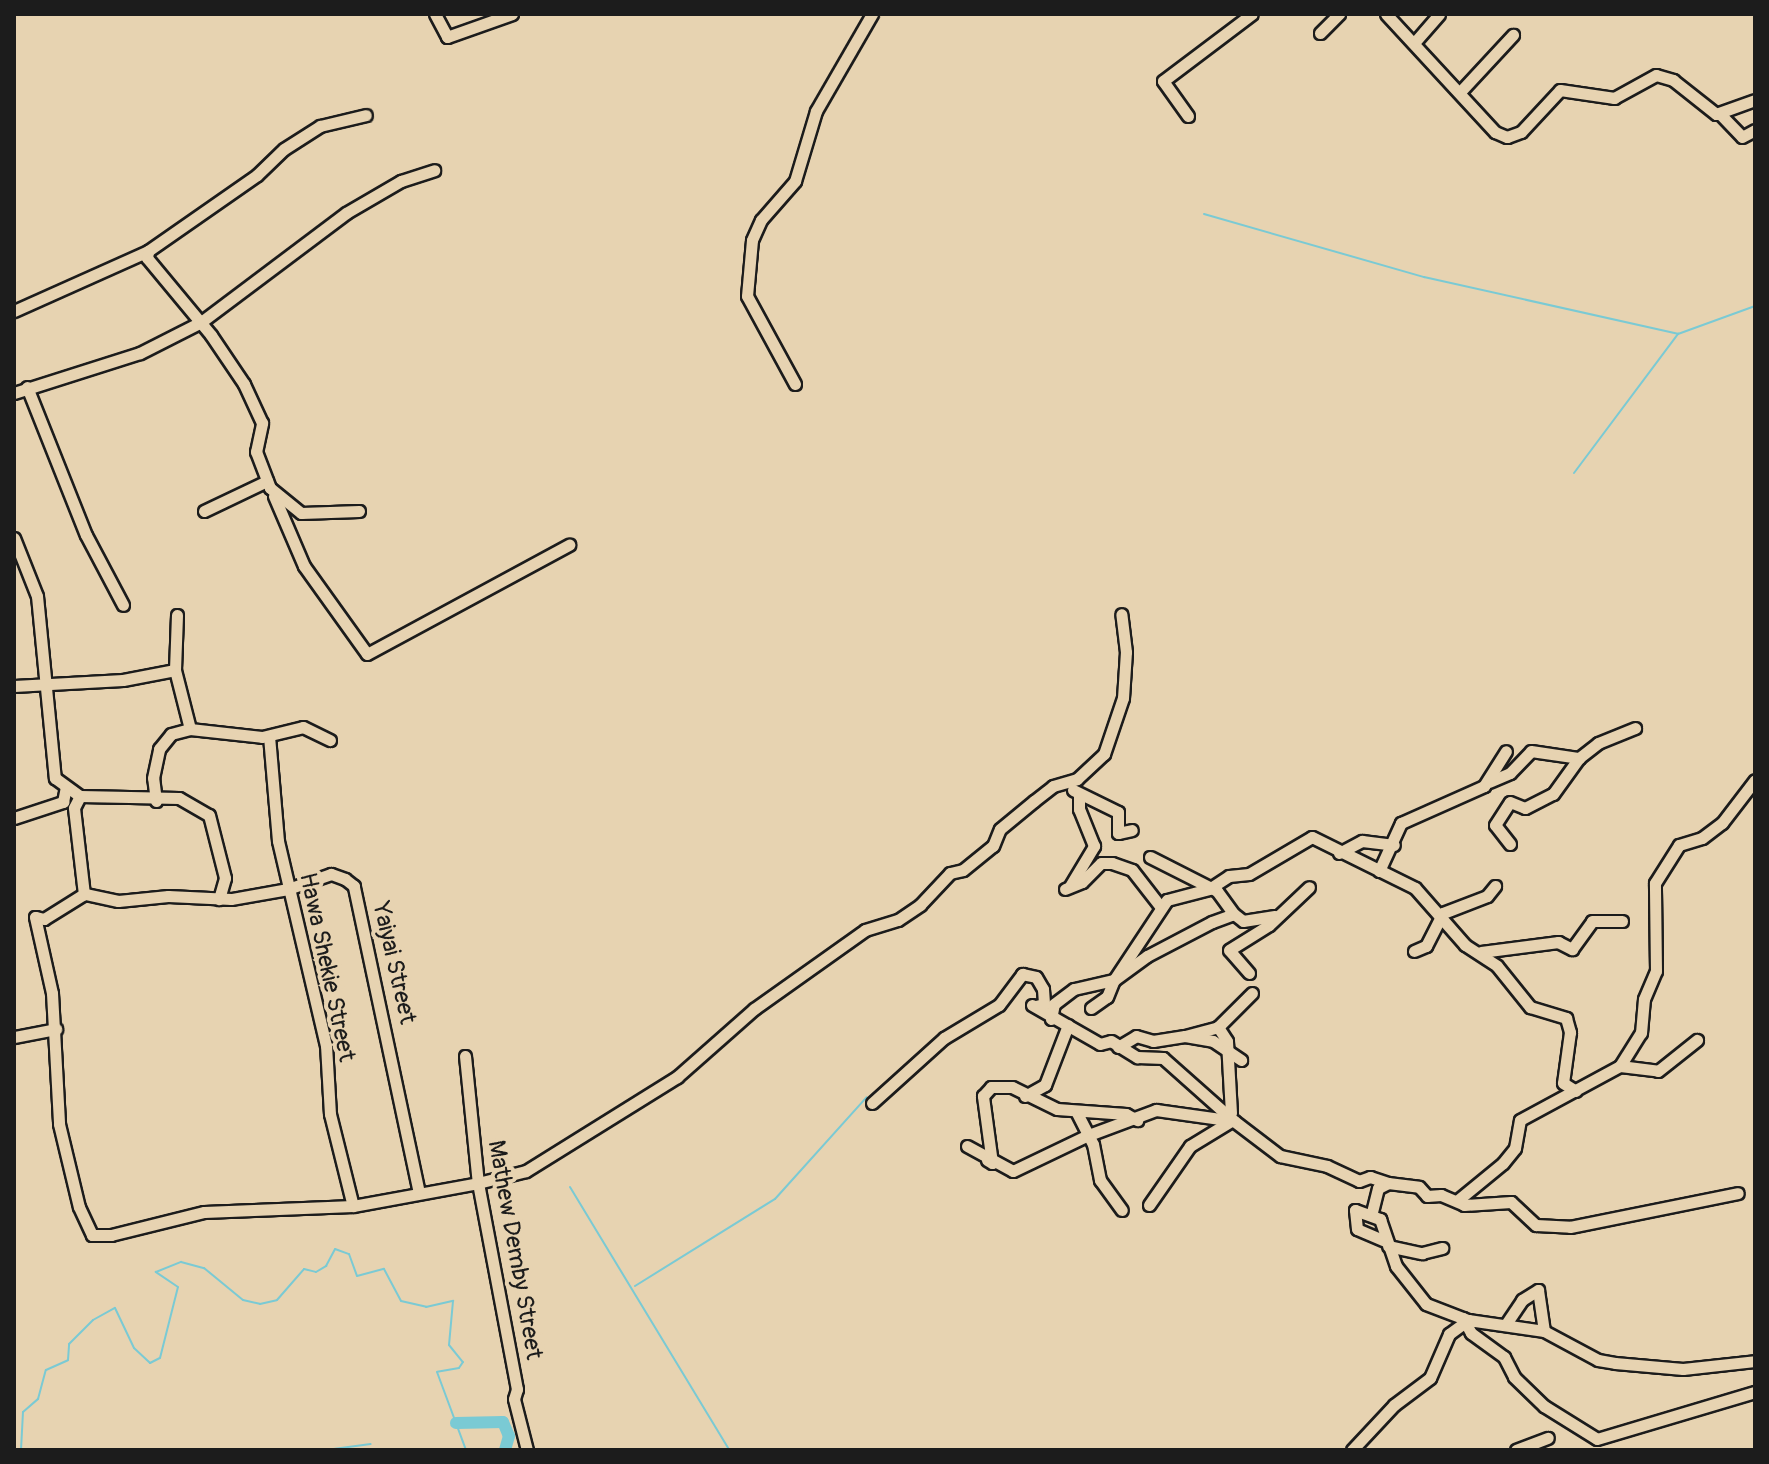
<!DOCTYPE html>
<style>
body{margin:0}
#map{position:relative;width:1769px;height:1464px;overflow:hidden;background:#e7d3b1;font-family:Pangolin,sans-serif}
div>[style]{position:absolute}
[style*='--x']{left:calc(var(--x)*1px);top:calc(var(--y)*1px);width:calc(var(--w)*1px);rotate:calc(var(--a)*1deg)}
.stream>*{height:2px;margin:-1px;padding:0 1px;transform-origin:1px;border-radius:1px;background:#7acad4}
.river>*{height:12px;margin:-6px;padding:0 6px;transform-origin:6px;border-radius:6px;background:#7acad4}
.roads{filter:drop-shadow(2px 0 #1c1c1c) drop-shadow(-2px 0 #1c1c1c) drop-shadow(0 2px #1c1c1c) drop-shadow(0 -2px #1c1c1c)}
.minor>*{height:11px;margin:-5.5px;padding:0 5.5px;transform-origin:5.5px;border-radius:5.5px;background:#e7d3b1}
span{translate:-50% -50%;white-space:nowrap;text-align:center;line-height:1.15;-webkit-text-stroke:8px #e7d3b1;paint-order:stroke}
.street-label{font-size:24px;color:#1c1c1c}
.frame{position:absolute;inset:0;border:16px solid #1c1c1c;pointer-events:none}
</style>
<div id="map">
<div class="stream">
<i style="--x:1204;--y:214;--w:229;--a:16"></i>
<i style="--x:1424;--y:277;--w:260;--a:12.6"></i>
<i style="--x:1574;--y:473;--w:174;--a:-53.2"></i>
<i style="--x:1678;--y:334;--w:82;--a:-20"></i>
<i style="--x:570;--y:1187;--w:307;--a:58.8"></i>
<i style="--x:635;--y:1286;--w:165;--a:-31.9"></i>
<i style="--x:775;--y:1199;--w:137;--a:-48"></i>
<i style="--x:21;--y:1450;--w:38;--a:-87"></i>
<i style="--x:23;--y:1412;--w:20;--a:-41"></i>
<i style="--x:38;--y:1399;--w:30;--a:-75"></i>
<i style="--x:46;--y:1370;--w:24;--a:-24"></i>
<i style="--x:68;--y:1360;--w:16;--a:-86"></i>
<i style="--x:69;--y:1344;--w:34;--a:-45"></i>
<i style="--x:93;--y:1320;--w:25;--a:-29"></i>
<i style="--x:115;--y:1308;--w:44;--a:64.6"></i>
<i style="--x:134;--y:1348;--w:22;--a:43"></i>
<i style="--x:150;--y:1363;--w:11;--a:-27"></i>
<i style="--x:160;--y:1358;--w:73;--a:-75.8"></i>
<i style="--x:178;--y:1287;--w:27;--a:-146"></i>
<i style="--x:156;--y:1272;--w:27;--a:-22"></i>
<i style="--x:181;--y:1262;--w:24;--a:15"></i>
<i style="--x:204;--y:1268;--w:50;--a:39.4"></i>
<i style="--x:243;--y:1300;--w:17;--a:13"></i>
<i style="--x:260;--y:1304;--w:17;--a:-13"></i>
<i style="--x:277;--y:1300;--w:41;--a:-48.9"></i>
<i style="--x:304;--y:1269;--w:12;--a:14"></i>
<i style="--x:316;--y:1272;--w:12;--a:-31"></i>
<i style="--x:326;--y:1266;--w:19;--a:-62"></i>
<i style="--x:335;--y:1249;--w:15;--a:20"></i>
<i style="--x:349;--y:1254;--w:23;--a:70"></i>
<i style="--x:357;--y:1276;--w:28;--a:-15"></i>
<i style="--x:384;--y:1269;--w:36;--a:62"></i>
<i style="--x:401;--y:1301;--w:26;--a:13"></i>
<i style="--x:426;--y:1307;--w:28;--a:-13"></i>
<i style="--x:453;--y:1301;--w:44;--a:95.2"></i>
<i style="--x:449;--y:1345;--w:22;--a:51"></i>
<i style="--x:463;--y:1362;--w:7;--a:124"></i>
<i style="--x:459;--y:1368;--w:22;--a:170"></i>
<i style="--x:437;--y:1372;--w:83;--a:69.6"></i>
<i style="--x:326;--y:1450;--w:45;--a:-7.6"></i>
</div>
<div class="river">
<i style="--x:456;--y:1423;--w:47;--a:-1.2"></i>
<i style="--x:503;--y:1422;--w:15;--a:67"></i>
<i style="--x:509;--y:1436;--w:15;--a:106"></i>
</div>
<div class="roads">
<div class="minor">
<i style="--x:435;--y:14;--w:26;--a:62"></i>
<i style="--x:447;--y:37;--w:69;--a:-19.5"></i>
<i style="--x:1386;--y:14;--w:161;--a:47.3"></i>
<i style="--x:1495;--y:132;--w:13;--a:23"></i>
<i style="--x:1507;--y:137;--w:15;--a:-20"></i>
<i style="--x:1521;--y:132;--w:57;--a:-47.1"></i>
<i style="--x:1560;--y:90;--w:55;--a:8.4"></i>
<i style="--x:1614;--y:98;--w:48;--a:-28.7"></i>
<i style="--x:1656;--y:75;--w:18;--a:16"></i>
<i style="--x:1673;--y:80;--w:55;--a:38.3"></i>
<i style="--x:1716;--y:114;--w:41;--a:-19.7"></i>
<i style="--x:1320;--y:33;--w:27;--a:-45"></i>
<i style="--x:1414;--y:43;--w:38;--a:-49"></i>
<i style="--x:1460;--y:92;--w:78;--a:-47.1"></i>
<i style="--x:1721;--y:115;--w:30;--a:46"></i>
<i style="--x:1742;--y:137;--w:15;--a:-28"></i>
<i style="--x:1188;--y:116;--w:43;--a:-125.5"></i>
<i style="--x:1163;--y:81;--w:111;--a:-37"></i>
<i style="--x:14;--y:311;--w:147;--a:-24.1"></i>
<i style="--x:795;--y:384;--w:100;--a:-118.6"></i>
<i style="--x:747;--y:296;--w:56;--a:-84.9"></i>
<i style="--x:752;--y:240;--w:22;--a:-66"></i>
<i style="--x:761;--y:220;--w:52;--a:-48.9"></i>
<i style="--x:795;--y:181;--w:73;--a:-73.3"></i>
<i style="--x:816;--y:111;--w:112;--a:-60"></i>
<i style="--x:27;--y:387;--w:159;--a:68.3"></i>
<i style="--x:86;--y:535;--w:79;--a:62.1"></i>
<i style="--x:14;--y:393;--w:132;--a:-17.6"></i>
<i style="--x:140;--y:353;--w:68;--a:-26.9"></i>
<i style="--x:201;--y:322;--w:181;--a:-36.9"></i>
<i style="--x:346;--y:213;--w:64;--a:-30.2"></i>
<i style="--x:401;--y:181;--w:35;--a:-18"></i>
<i style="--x:274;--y:496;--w:76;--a:66.8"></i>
<i style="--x:304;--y:566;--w:108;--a:54.4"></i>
<i style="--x:367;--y:654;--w:230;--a:-28.4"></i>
<i style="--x:204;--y:511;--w:70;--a:-25.5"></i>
<i style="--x:359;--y:511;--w:58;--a:178"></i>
<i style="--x:301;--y:513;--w:40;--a:-141"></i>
<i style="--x:270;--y:488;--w:39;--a:-111"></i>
<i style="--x:256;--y:452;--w:30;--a:-78"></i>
<i style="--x:262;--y:423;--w:43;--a:-114.8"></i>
<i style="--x:244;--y:384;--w:59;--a:-124"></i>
<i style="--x:211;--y:335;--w:100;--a:-129.7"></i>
<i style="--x:147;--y:258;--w:7;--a:-82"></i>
<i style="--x:148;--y:251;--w:133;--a:-34.9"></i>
<i style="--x:257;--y:175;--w:37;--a:-44"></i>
<i style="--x:284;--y:149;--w:43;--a:-32.6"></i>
<i style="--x:320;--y:126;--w:47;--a:-13.4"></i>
<i style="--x:14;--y:538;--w:62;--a:68.4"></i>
<i style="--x:37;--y:596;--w:183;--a:84.4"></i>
<i style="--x:55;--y:778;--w:31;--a:36"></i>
<i style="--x:80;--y:796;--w:99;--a:1.2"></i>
<i style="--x:179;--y:798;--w:34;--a:30"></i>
<i style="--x:209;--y:815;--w:65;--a:75.7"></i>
<i style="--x:225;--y:878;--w:22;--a:106"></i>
<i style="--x:177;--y:615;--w:55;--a:92.1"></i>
<i style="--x:175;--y:670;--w:61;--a:75.7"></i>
<i style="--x:190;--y:729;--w:72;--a:6.3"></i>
<i style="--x:262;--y:737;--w:42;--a:-13.7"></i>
<i style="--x:303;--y:727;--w:30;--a:26"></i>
<i style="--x:14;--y:686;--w:109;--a:-3.2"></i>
<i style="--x:123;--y:680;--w:53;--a:-10.9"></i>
<i style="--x:269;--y:736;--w:105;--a:85.1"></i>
<i style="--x:278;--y:841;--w:210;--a:76.8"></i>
<i style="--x:326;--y:1045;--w:69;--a:86.7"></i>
<i style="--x:330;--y:1114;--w:95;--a:76"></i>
<i style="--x:1489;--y:782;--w:23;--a:-23"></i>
<i style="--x:1510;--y:773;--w:30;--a:-46"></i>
<i style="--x:1531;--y:751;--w:49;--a:8.3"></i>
<i style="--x:1073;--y:790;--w:50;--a:26.1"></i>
<i style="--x:1118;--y:812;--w:21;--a:90"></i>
<i style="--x:1118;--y:833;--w:14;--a:-12"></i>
<i style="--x:80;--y:796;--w:13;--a:117"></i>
<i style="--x:74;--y:808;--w:87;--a:83.4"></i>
<i style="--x:156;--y:801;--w:23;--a:-97"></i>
<i style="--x:153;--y:778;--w:30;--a:-78"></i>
<i style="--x:159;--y:749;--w:19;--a:-51"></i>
<i style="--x:171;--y:734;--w:20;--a:-15"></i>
<i style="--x:14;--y:818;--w:52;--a:-18.1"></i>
<i style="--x:63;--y:802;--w:15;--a:-79"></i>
<i style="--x:1510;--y:844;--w:24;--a:-128"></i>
<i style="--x:1495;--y:825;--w:27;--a:-57"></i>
<i style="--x:1510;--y:802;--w:16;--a:22"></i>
<i style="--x:1525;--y:808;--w:31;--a:-27"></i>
<i style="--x:1553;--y:794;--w:44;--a:-54.2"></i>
<i style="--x:1579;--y:758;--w:24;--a:-38"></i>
<i style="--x:1598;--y:743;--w:40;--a:-22"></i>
<i style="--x:1339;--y:853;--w:26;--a:-28"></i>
<i style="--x:1362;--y:841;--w:32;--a:7"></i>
<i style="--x:1150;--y:857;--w:75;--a:26.9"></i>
<i style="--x:1217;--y:891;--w:29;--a:54"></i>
<i style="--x:1379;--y:871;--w:53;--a:-65.4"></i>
<i style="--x:1401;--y:823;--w:91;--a:-24"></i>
<i style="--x:1484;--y:786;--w:41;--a:-57.8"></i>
<i style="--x:1070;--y:886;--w:47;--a:-59"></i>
<i style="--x:1094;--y:846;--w:40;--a:-112"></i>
<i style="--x:1079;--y:809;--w:15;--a:-90"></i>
<i style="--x:1065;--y:889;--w:18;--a:-22"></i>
<i style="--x:1082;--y:882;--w:27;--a:-45"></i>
<i style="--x:1101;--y:863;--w:11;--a:0"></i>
<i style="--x:1112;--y:863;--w:21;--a:19"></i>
<i style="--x:1132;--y:870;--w:46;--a:52.1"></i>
<i style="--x:1414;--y:951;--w:13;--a:-23"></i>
<i style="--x:1426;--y:946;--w:37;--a:-63"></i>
<i style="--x:1443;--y:913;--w:47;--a:-21.1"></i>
<i style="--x:1487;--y:896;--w:13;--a:-51"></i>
<i style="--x:1481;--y:952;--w:78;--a:-7.4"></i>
<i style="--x:1558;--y:942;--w:16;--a:27"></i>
<i style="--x:1572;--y:949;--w:34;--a:-54"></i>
<i style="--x:1592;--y:921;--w:30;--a:0"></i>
<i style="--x:1249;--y:973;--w:30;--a:-131"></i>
<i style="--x:1229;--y:950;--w:47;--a:-32"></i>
<i style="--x:1269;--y:925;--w:55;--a:-43.5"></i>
<i style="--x:1032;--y:1005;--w:78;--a:29.8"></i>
<i style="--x:1100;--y:1044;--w:11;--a:-15"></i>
<i style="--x:1111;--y:1041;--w:31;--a:32"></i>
<i style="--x:1137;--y:1057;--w:26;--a:2"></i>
<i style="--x:1163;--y:1058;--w:95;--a:41.6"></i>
<i style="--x:1091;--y:1008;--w:19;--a:-35"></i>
<i style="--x:1107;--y:997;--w:18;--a:-68"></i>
<i style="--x:1114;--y:980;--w:41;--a:-36"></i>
<i style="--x:1147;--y:956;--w:73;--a:-27.6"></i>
<i style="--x:1212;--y:922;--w:23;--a:-20"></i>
<i style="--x:1234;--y:914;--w:11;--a:38"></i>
<i style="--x:1243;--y:921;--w:32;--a:-9"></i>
<i style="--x:1051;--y:1019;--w:15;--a:-79"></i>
<i style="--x:1054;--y:1004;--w:25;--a:-37"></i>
<i style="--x:1074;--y:989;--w:41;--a:-12.7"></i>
<i style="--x:1114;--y:980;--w:96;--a:-56.5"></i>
<i style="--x:1167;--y:900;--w:43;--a:-14.7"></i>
<i style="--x:1209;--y:889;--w:24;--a:-33"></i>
<i style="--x:1229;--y:876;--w:20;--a:-6"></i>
<i style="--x:1249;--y:874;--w:73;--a:-30.4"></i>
<i style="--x:1312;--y:837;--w:115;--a:26.3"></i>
<i style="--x:1415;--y:888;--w:76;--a:48.7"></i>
<i style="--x:1465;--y:945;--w:38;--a:33"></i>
<i style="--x:1497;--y:966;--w:53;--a:51.2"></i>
<i style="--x:1530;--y:1007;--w:38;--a:17"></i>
<i style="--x:1566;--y:1018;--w:15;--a:74"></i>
<i style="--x:1570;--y:1032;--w:51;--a:97.8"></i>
<i style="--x:1563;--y:1083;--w:15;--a:32"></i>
<i style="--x:1185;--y:1036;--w:34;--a:-15"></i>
<i style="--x:14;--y:1037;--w:43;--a:-10.8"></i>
<i style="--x:1118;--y:1047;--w:21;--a:-31"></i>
<i style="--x:1136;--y:1036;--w:18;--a:16"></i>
<i style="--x:1153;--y:1041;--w:32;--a:-9"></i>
<i style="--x:1185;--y:1036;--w:28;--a:10"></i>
<i style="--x:1213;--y:1041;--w:34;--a:34"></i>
<i style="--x:465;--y:1056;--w:128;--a:84.2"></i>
<i style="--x:478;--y:1183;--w:210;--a:79.3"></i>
<i style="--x:517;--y:1389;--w:10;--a:107"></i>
<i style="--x:514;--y:1399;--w:53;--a:75.7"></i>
<i style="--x:1620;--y:1066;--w:38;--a:7"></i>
<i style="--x:1658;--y:1071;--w:50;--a:-38.5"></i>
<i style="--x:1025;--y:1096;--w:23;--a:-29"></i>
<i style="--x:1045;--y:1085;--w:64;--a:-69"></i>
<i style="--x:872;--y:1103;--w:97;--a:-42.1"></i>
<i style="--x:944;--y:1038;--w:64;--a:-31"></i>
<i style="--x:999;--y:1005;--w:39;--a:-53"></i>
<i style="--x:1022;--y:974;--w:14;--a:12"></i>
<i style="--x:1036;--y:977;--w:14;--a:60"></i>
<i style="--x:1043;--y:989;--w:15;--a:86"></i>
<i style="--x:1044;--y:1004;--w:9;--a:167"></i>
<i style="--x:1076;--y:1111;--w:37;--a:63"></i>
<i style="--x:1093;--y:1144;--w:37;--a:79"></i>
<i style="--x:1100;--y:1180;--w:37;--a:54"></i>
<i style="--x:1231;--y:1113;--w:72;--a:-93.2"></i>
<i style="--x:1227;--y:1041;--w:17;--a:-123"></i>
<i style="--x:1218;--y:1027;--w:48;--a:-45"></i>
<i style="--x:967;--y:1146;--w:52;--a:28.5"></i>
<i style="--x:1013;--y:1171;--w:81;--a:-25.6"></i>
<i style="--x:1086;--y:1136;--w:75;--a:-20.4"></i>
<i style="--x:1156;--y:1110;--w:79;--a:8"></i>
<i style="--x:1234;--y:1121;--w:58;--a:37.3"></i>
<i style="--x:1280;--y:1156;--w:48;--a:12"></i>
<i style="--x:1327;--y:1166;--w:35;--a:25"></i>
<i style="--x:1359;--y:1181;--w:12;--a:-20"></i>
<i style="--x:1370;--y:1177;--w:19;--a:18"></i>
<i style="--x:1388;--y:1183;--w:11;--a:153"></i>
<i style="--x:1378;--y:1188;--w:25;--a:104"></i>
<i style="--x:987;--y:1160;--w:6;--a:31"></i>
<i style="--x:992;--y:1163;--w:68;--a:-97.7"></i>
<i style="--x:983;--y:1096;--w:12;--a:-48"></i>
<i style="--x:991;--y:1087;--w:21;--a:0"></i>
<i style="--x:1012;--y:1087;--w:50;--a:26.1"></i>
<i style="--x:1057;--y:1109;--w:69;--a:4.1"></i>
<i style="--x:1126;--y:1114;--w:13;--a:29"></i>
<i style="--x:1388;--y:1183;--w:31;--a:7"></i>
<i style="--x:1419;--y:1187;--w:12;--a:48"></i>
<i style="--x:1427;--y:1196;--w:14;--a:-4"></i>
<i style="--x:1441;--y:1195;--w:25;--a:23"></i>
<i style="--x:1464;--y:1205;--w:47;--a:-3.7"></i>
<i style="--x:1511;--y:1202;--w:34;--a:43"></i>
<i style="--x:1536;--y:1225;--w:34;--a:3"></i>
<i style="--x:1570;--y:1227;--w:171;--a:-11.4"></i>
<i style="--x:419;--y:1193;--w:314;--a:-102"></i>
<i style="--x:354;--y:886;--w:11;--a:-142"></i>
<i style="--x:345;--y:879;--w:15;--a:-160"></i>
<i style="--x:331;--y:874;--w:46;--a:160.8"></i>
<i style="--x:288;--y:889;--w:58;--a:170"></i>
<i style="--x:231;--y:899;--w:63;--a:-177.3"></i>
<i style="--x:168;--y:896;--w:50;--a:174.3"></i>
<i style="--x:118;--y:901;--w:35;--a:-168"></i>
<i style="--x:84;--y:894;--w:47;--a:148"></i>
<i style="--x:44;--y:919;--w:9;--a:-167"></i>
<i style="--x:35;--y:917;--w:78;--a:77.4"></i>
<i style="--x:52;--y:993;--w:131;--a:86.9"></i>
<i style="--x:59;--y:1124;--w:85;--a:76.5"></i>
<i style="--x:79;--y:1207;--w:31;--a:65"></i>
<i style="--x:92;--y:1235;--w:19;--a:0"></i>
<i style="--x:111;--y:1235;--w:96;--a:-13.9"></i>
<i style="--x:204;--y:1212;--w:149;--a:-2.3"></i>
<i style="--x:353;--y:1206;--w:127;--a:-10.4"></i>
<i style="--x:478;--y:1183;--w:49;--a:-14"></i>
<i style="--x:526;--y:1171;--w:178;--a:-31.9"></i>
<i style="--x:677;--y:1077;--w:103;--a:-41.4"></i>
<i style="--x:754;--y:1009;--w:136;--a:-35.4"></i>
<i style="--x:865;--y:930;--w:34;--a:-17"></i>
<i style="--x:898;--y:920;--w:27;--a:-34"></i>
<i style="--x:920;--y:905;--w:44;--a:-46.8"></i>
<i style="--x:950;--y:873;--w:13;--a:-13"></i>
<i style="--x:963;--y:870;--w:38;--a:-39"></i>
<i style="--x:993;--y:846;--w:18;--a:-68"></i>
<i style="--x:1000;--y:829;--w:44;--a:-39.5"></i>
<i style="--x:1034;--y:801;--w:24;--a:-38"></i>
<i style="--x:1053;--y:786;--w:25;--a:-16"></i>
<i style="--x:1077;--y:779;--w:37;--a:-43"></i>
<i style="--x:1104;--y:754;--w:59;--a:-71.3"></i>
<i style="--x:1123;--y:698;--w:46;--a:-86.3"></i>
<i style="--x:1126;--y:652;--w:38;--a:-97"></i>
<i style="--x:1458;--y:1200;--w:58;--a:-39.4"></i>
<i style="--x:1503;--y:1163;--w:19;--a:-51"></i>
<i style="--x:1515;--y:1148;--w:28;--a:-80"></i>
<i style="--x:1520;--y:1120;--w:114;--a:-28.4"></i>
<i style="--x:1620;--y:1066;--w:39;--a:-58"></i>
<i style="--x:1641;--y:1033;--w:34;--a:-85"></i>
<i style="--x:1644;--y:999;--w:30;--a:-67"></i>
<i style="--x:1656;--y:971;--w:88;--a:-90.7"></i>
<i style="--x:1655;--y:883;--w:45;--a:-57.7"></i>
<i style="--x:1679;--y:845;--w:24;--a:-17"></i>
<i style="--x:1702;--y:838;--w:25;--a:-37"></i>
<i style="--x:1722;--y:823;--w:54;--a:-52.5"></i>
<i style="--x:1149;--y:1205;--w:72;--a:-55.2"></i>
<i style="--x:1190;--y:1146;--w:48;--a:-31.4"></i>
<i style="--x:1385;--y:1241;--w:30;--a:-157"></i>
<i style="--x:1357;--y:1229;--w:19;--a:-96"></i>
<i style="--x:1355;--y:1210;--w:27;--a:20"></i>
<i style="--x:1380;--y:1219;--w:50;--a:71.2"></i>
<i style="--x:1396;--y:1266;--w:48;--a:51.7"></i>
<i style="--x:1426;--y:1304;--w:45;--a:20.9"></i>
<i style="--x:1468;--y:1320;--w:77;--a:8.2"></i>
<i style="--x:1544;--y:1331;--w:61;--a:28.2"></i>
<i style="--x:1598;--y:1360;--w:17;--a:10"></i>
<i style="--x:1615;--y:1363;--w:68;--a:5"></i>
<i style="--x:1683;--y:1369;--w:72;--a:-6.3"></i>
<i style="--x:1388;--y:1246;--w:35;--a:12"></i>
<i style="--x:1422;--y:1253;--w:21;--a:-14"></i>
<i style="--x:1463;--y:1318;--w:17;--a:62"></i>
<i style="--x:1471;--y:1333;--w:41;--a:36"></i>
<i style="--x:1504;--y:1357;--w:22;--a:63"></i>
<i style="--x:1514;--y:1377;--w:42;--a:44"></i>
<i style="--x:1544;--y:1406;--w:62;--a:31.9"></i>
<i style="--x:1597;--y:1439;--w:165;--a:-16.6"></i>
<i style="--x:1506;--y:1324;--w:29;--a:-56"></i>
<i style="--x:1522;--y:1300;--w:19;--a:-32"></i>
<i style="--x:1538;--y:1290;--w:41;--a:81.7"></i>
<i style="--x:1352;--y:1450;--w:62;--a:-47"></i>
<i style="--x:1394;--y:1405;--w:45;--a:-36.9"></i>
<i style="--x:1430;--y:1378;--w:48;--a:-66.6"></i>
<i style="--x:1449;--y:1334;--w:24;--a:-36"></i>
<i style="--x:1516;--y:1450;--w:34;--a:-21"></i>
</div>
</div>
<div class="street-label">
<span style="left:394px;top:963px;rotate:77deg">Yaiyai Street</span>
<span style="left:327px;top:967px;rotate:78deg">Hawa Shekie Street</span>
<span style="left:515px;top:1250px;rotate:80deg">Mathew Demby Street</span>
</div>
<div class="frame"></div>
</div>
